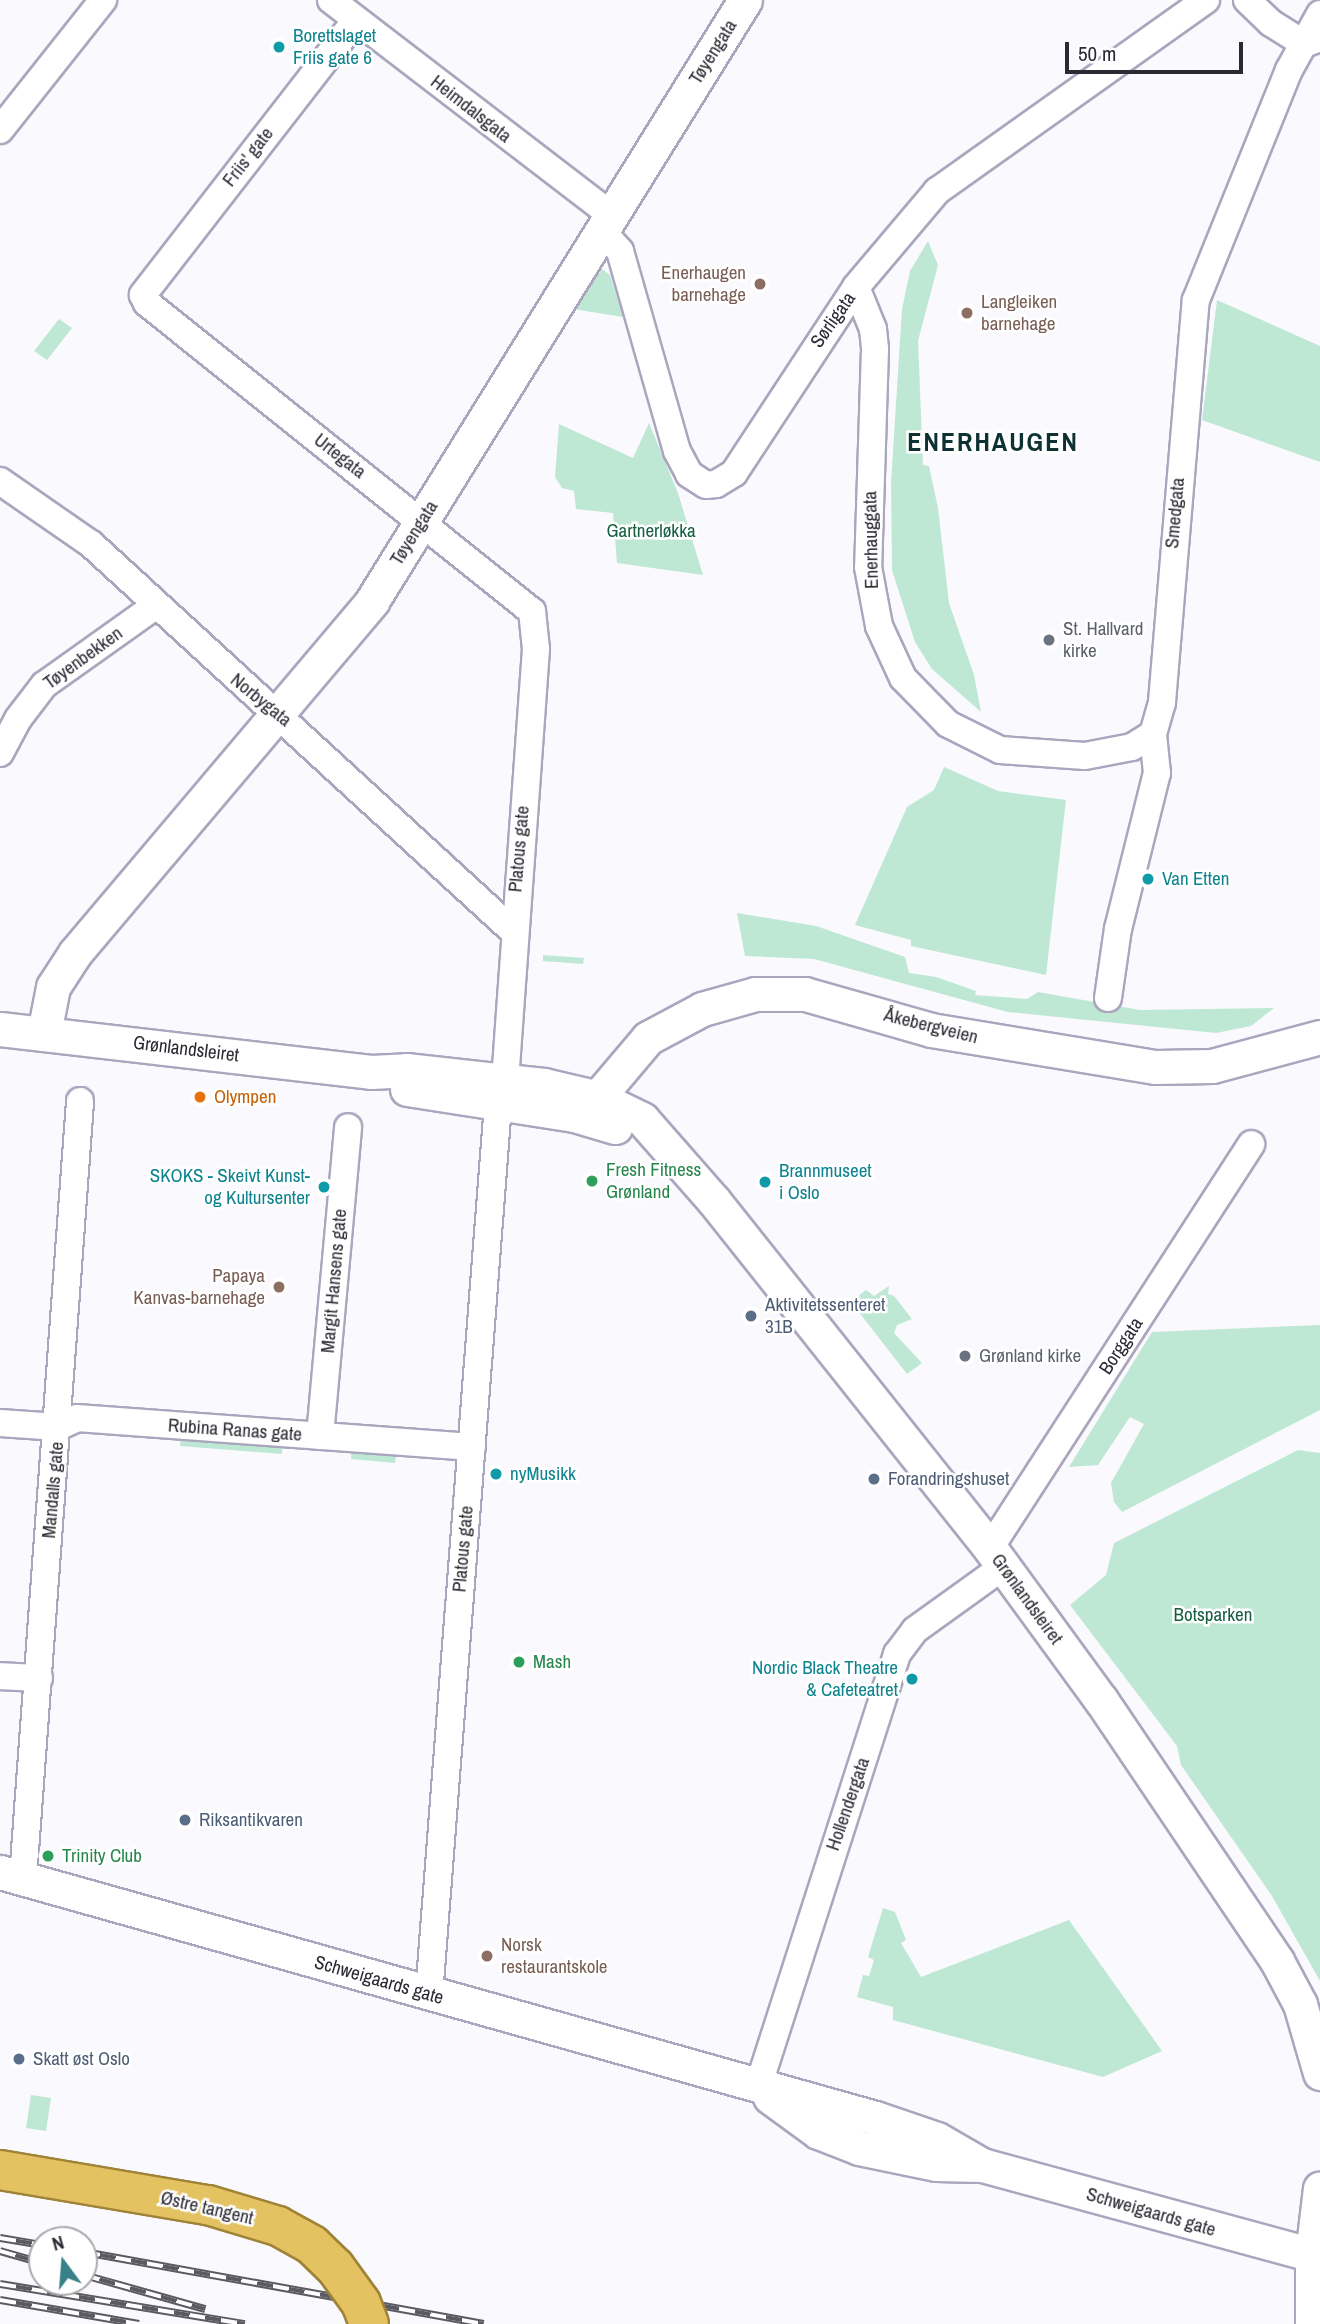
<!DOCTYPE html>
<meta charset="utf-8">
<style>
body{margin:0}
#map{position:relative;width:1320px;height:2324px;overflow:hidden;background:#faf9fe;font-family:"Archivo Narrow",sans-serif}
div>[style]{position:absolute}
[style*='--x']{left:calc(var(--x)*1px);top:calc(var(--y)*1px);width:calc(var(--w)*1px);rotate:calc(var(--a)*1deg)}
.green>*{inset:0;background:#bee8d3}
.roads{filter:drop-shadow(2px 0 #aaa6bd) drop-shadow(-2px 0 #aaa6bd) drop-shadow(0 2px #aaa6bd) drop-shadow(0 -2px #aaa6bd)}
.minor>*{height:26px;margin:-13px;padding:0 13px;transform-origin:13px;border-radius:13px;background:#fff}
.tertiary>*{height:33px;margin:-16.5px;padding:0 16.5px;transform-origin:16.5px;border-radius:16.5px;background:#fff}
.rail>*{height:8px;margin-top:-4px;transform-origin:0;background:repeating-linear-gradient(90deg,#fff 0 16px,#5b5a62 0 32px);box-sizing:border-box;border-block:2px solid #5b5a62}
.bridges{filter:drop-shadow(2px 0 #9f8338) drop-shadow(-2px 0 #9f8338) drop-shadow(0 2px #9f8338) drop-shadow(0 -2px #9f8338)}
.trunk-bridge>*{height:38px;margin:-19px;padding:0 19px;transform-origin:19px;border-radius:19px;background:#e4c262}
.dots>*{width:19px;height:19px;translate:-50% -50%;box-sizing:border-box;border:4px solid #fff;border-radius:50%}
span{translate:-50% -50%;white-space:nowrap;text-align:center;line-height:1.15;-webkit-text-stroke:5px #fff;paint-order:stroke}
.culture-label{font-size:19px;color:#0d838f}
.left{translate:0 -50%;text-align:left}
.right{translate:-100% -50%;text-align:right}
.street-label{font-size:19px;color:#2b2a33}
.education-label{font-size:19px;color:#785e54}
.park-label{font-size:19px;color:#155e42}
.worship-label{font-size:19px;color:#5b616d}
.food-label{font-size:19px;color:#c56008}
.leisure-label{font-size:19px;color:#27864d}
.service-label{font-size:19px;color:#4e5e75}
.district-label{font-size:26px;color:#0e3134;font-weight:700;letter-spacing:2px}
.north{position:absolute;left:28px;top:2226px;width:70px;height:70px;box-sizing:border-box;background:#fff;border:2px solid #aaaaad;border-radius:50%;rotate:344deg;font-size:19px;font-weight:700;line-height:28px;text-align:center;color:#2b2a33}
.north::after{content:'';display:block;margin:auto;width:24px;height:32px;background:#398189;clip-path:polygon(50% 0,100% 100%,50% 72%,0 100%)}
.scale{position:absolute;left:1065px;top:42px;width:178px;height:32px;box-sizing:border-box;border:4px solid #2b2a33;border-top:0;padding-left:9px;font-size:21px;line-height:24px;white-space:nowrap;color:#2b2a33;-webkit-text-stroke:5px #fff;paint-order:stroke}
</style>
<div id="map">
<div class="green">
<i style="clip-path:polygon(928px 241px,938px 265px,918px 341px,923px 465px,929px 466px,938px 508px,949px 603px,974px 675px,981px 712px,932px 669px,915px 642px,892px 570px,891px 483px,902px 309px,910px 271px)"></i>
<i style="clip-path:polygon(602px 269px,610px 275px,623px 317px,573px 309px)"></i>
<i style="clip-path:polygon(1217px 300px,1320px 346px,1320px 462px,1202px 420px)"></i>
<i style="clip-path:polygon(59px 319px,72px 328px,47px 360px,34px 351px)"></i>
<i style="clip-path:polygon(649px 423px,678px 493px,703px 575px,617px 563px,613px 513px,576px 509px,574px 491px,562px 488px,555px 477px,559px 424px,633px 458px)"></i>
<i style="clip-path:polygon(944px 767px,998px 791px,1066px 800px,1046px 975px,911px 946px,911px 940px,855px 925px,907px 807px,934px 790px)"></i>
<i style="clip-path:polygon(737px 913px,816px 926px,905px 957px,909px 973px,936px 977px,976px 991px,975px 995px,1027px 999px,1038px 992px,1140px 1010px,1274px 1008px,1251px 1026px,1216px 1033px,1008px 1012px,814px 959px,745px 956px)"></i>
<i style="clip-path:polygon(543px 955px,584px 958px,583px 964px,543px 961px)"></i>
<i style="clip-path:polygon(889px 1286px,888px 1294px,894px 1296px,912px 1319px,897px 1325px,894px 1333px,922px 1363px,907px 1374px,851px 1302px,866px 1290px,874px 1296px)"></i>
<i style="clip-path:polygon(1320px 1325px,1320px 1410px,1122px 1512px,1114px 1502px,1111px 1483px,1144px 1424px,1130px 1417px,1098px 1465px,1069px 1467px,1152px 1332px)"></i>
<i style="clip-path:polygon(182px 1431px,283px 1439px,282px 1454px,180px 1446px)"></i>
<i style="clip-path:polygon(352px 1444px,397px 1448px,395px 1463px,351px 1459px)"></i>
<i style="clip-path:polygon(1298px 1450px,1320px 1453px,1320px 1981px,1272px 1896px,1181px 1765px,1177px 1746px,1070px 1605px,1106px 1575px,1114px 1543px)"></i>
<i style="clip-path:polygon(883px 1908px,895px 1912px,906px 1940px,901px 1943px,921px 1977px,1069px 1920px,1162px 2051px,1103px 2077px,893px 2020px,893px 2007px,857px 1997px,863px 1975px,869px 1976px,874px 1960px,868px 1957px)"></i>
<i style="clip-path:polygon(31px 2095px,51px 2098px,46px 2131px,26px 2128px)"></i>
</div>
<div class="roads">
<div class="minor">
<i style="--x:331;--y:0;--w:354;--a:37.5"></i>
<i style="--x:1247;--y:0;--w:33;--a:44"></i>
<i style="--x:1271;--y:23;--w:39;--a:32"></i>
<i style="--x:1304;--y:44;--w:15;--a:-20"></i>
<i style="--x:356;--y:20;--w:348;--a:127.8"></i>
<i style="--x:143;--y:295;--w:9;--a:63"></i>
<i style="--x:147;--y:303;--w:493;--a:38.7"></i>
<i style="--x:532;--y:611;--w:38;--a:84"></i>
<i style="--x:536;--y:649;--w:432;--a:94.1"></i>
<i style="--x:0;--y:130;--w:166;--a:-51.6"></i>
<i style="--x:602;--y:231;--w:27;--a:48"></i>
<i style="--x:620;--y:251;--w:208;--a:74.1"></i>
<i style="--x:677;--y:451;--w:26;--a:62"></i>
<i style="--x:689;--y:474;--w:20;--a:33"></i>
<i style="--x:706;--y:485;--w:10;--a:-6"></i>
<i style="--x:716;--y:484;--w:21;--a:-31"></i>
<i style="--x:734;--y:473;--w:222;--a:-56.7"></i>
<i style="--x:856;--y:287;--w:126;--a:-49.8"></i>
<i style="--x:937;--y:191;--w:330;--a:-35.4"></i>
<i style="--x:856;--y:287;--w:45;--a:68"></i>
<i style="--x:873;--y:329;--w:20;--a:84"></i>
<i style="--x:875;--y:349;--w:218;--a:91.8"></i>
<i style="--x:868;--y:567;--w:60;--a:79.4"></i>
<i style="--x:879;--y:626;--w:57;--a:65.2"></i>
<i style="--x:903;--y:678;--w:64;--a:45.6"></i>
<i style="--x:948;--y:724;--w:58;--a:26.6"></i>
<i style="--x:1000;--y:750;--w:85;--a:4"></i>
<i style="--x:1085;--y:756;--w:48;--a:-10.8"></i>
<i style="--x:1132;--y:747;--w:25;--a:-32"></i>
<i style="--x:0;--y:481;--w:111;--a:34.7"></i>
<i style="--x:91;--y:544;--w:571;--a:42.52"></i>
<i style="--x:0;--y:753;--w:38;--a:-62"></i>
<i style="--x:18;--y:719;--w:43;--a:-52.6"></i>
<i style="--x:44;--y:685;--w:136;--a:-35.4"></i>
<i style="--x:1108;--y:998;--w:70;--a:-81.8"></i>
<i style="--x:1118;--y:929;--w:161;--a:-76"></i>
<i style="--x:1157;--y:773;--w:39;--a:-96"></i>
<i style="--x:1153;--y:734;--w:33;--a:-74"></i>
<i style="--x:1162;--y:702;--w:403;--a:-85.2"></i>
<i style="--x:1196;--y:300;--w:248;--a:-68"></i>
<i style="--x:1289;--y:70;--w:64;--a:-61"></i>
<i style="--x:0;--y:1423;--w:58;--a:3.9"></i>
<i style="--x:58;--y:1427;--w:21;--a:-25"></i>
<i style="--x:77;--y:1418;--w:396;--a:4.2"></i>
<i style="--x:320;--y:1436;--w:310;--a:-84.8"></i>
<i style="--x:990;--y:1548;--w:481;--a:-57.1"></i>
<i style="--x:0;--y:1676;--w:39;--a:3"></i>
<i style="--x:23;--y:1878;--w:779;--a:-85.8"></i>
<i style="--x:429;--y:1995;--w:894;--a:-85.57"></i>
<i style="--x:758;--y:2087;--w:455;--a:-72.2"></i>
<i style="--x:897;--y:1654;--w:30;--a:-53"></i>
<i style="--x:915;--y:1630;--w:110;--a:-35.7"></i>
</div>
<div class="tertiary">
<i style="--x:0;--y:1029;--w:373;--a:6.6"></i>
<i style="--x:371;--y:1072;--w:35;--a:-3"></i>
<i style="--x:406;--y:1070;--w:139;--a:6.2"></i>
<i style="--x:544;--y:1085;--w:57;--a:13.3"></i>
<i style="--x:599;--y:1098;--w:48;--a:26"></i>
<i style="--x:642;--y:1119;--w:109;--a:48.7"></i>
<i style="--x:714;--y:1201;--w:443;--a:51.5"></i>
<i style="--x:990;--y:1548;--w:188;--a:53.9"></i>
<i style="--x:1101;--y:1700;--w:315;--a:56"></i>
<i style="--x:1277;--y:1961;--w:49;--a:61.9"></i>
<i style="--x:1300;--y:2004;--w:72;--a:73.8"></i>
<i style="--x:44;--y:1033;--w:47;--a:-78.9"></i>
<i style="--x:53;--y:987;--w:40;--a:-57.1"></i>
<i style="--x:75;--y:953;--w:461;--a:-49.8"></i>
<i style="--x:372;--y:601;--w:707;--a:-58.17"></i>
<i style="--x:407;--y:1089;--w:169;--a:8.8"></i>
<i style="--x:574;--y:1115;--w:43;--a:16.3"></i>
<i style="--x:594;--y:1118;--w:30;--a:-70"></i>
<i style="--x:604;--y:1090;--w:68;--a:-49.8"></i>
<i style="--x:648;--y:1038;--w:61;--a:-28.2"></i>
<i style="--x:702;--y:1009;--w:55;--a:-15.8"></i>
<i style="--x:755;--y:994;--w:50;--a:0"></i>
<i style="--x:805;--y:994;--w:131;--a:15.9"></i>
<i style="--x:931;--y:1030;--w:227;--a:9.4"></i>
<i style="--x:1155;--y:1067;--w:57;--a:-1"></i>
<i style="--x:1212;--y:1066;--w:112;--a:-15"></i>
<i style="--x:0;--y:1872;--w:909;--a:15.7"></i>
<i style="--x:875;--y:2118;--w:65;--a:18.7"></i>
<i style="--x:937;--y:2139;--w:52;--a:30"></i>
<i style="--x:770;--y:2097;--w:59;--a:36.1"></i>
<i style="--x:818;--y:2132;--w:44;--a:21.3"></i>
<i style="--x:859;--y:2148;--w:79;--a:11.7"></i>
<i style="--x:936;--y:2164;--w:46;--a:1.2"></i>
<i style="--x:982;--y:2165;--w:350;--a:15.2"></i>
<i style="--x:1312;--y:2324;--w:69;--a:-90"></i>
<i style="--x:1312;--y:2255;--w:67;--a:-83.2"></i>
</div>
</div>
<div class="rail">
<i style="--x:0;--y:2238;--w:43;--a:9.5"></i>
<i style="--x:0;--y:2251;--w:44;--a:15.9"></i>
<i style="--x:84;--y:2252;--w:406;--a:10.2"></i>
<i style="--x:84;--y:2275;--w:126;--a:15.7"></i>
<i style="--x:0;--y:2284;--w:248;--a:9.3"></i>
<i style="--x:0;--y:2300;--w:141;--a:9.8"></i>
</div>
<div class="bridges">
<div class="trunk-bridge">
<i style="--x:0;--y:2170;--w:211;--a:9.6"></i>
<i style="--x:208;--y:2205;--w:73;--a:16.7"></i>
<i style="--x:278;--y:2226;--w:39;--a:29"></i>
<i style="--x:312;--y:2245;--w:32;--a:44"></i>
<i style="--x:335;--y:2267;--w:44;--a:54.2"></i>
<i style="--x:361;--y:2303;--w:22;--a:69"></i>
</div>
</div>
<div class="dots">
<i style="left:279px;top:47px;background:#0f9aa8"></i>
<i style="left:760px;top:284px;background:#8d6e63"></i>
<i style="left:967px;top:313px;background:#8d6e63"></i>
<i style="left:1049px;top:640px;background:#6b7280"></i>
<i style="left:1148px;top:879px;background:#0f9aa8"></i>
<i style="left:200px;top:1097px;background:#e8710a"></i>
<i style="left:592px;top:1181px;background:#2e9e5b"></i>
<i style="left:765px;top:1182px;background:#0f9aa8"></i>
<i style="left:324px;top:1187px;background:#0f9aa8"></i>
<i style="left:279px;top:1287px;background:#8d6e63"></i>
<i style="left:751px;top:1316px;background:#5c6f8a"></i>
<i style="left:965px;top:1356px;background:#6b7280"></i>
<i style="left:496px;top:1474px;background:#0f9aa8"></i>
<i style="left:874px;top:1479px;background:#5c6f8a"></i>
<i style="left:519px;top:1662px;background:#2e9e5b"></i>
<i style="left:912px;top:1679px;background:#0f9aa8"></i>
<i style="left:185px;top:1820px;background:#5c6f8a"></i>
<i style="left:48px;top:1856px;background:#2e9e5b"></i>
<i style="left:487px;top:1956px;background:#8d6e63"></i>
<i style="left:19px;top:2059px;background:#5c6f8a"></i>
</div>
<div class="culture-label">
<span class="left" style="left:293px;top:47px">Borettslaget<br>Friis gate 6</span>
<span class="left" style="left:1162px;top:879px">Van Etten</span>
<span class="left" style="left:779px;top:1182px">Brannmuseet<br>i Oslo</span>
<span class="right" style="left:310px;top:1187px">SKOKS - Skeivt Kunst-<br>og Kultursenter</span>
<span class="left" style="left:510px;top:1474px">nyMusikk</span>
<span class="right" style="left:898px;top:1679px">Nordic Black Theatre<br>&amp; Cafeteatret</span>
</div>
<div class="street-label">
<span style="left:713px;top:52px;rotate:-58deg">Tøyengata</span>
<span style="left:471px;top:109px;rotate:38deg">Heimdalsgata</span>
<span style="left:248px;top:157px;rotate:-52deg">Friis' gate</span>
<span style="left:833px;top:320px;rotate:-55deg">Sørligata</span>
<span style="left:340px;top:456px;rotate:38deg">Urtegata</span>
<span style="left:1175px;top:513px;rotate:-85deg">Smedgata</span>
<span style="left:414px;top:533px;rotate:-58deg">Tøyengata</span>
<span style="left:871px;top:540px;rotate:-91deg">Enerhauggata</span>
<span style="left:83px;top:658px;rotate:-36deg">Tøyenbekken</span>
<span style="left:261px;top:700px;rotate:39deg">Norbygata</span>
<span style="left:519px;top:849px;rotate:-85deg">Platous gate</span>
<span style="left:931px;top:1026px;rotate:14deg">Åkebergveien</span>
<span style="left:186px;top:1049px;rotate:7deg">Grønlandsleiret</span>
<span style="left:334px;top:1281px;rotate:-85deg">Margit Hansens gate</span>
<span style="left:1121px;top:1346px;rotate:-57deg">Borggata</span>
<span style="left:235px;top:1430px;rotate:4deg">Rubina Ranas gate</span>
<span style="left:53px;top:1490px;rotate:-85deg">Mandalls gate</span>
<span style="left:463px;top:1549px;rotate:-85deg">Platous gate</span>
<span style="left:1027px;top:1599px;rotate:54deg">Grønlandsleiret</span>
<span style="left:848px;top:1804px;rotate:-71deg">Hollendergata</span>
<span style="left:379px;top:1980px;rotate:16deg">Schweigaards gate</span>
<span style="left:207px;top:2208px;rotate:13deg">Østre tangent</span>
<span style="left:1151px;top:2212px;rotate:16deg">Schweigaards gate</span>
</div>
<div class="education-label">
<span class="right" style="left:746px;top:284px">Enerhaugen<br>barnehage</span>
<span class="left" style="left:981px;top:313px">Langleiken<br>barnehage</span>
<span class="right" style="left:265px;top:1287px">Papaya<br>Kanvas-barnehage</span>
<span class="left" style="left:501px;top:1956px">Norsk<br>restaurantskole</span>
</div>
<div class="park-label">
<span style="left:651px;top:531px">Gartnerløkka</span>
<span style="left:1213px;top:1615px">Botsparken</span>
</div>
<div class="worship-label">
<span class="left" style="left:1063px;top:640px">St. Hallvard<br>kirke</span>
<span class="left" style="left:979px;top:1356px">Grønland kirke</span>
</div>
<div class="food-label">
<span class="left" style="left:214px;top:1097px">Olympen</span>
</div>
<div class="leisure-label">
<span class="left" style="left:606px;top:1181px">Fresh Fitness<br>Grønland</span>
<span class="left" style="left:533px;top:1662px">Mash</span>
<span class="left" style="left:62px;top:1856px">Trinity Club</span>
</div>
<div class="service-label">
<span class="left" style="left:765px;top:1316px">Aktivitetssenteret<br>31B</span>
<span class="left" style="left:888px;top:1479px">Forandringshuset</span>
<span class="left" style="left:199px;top:1820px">Riksantikvaren</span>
<span class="left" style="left:33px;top:2059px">Skatt øst Oslo</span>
</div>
<div class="district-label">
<span style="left:993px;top:442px">ENERHAUGEN</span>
</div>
<div class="north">N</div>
<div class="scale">50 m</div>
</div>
